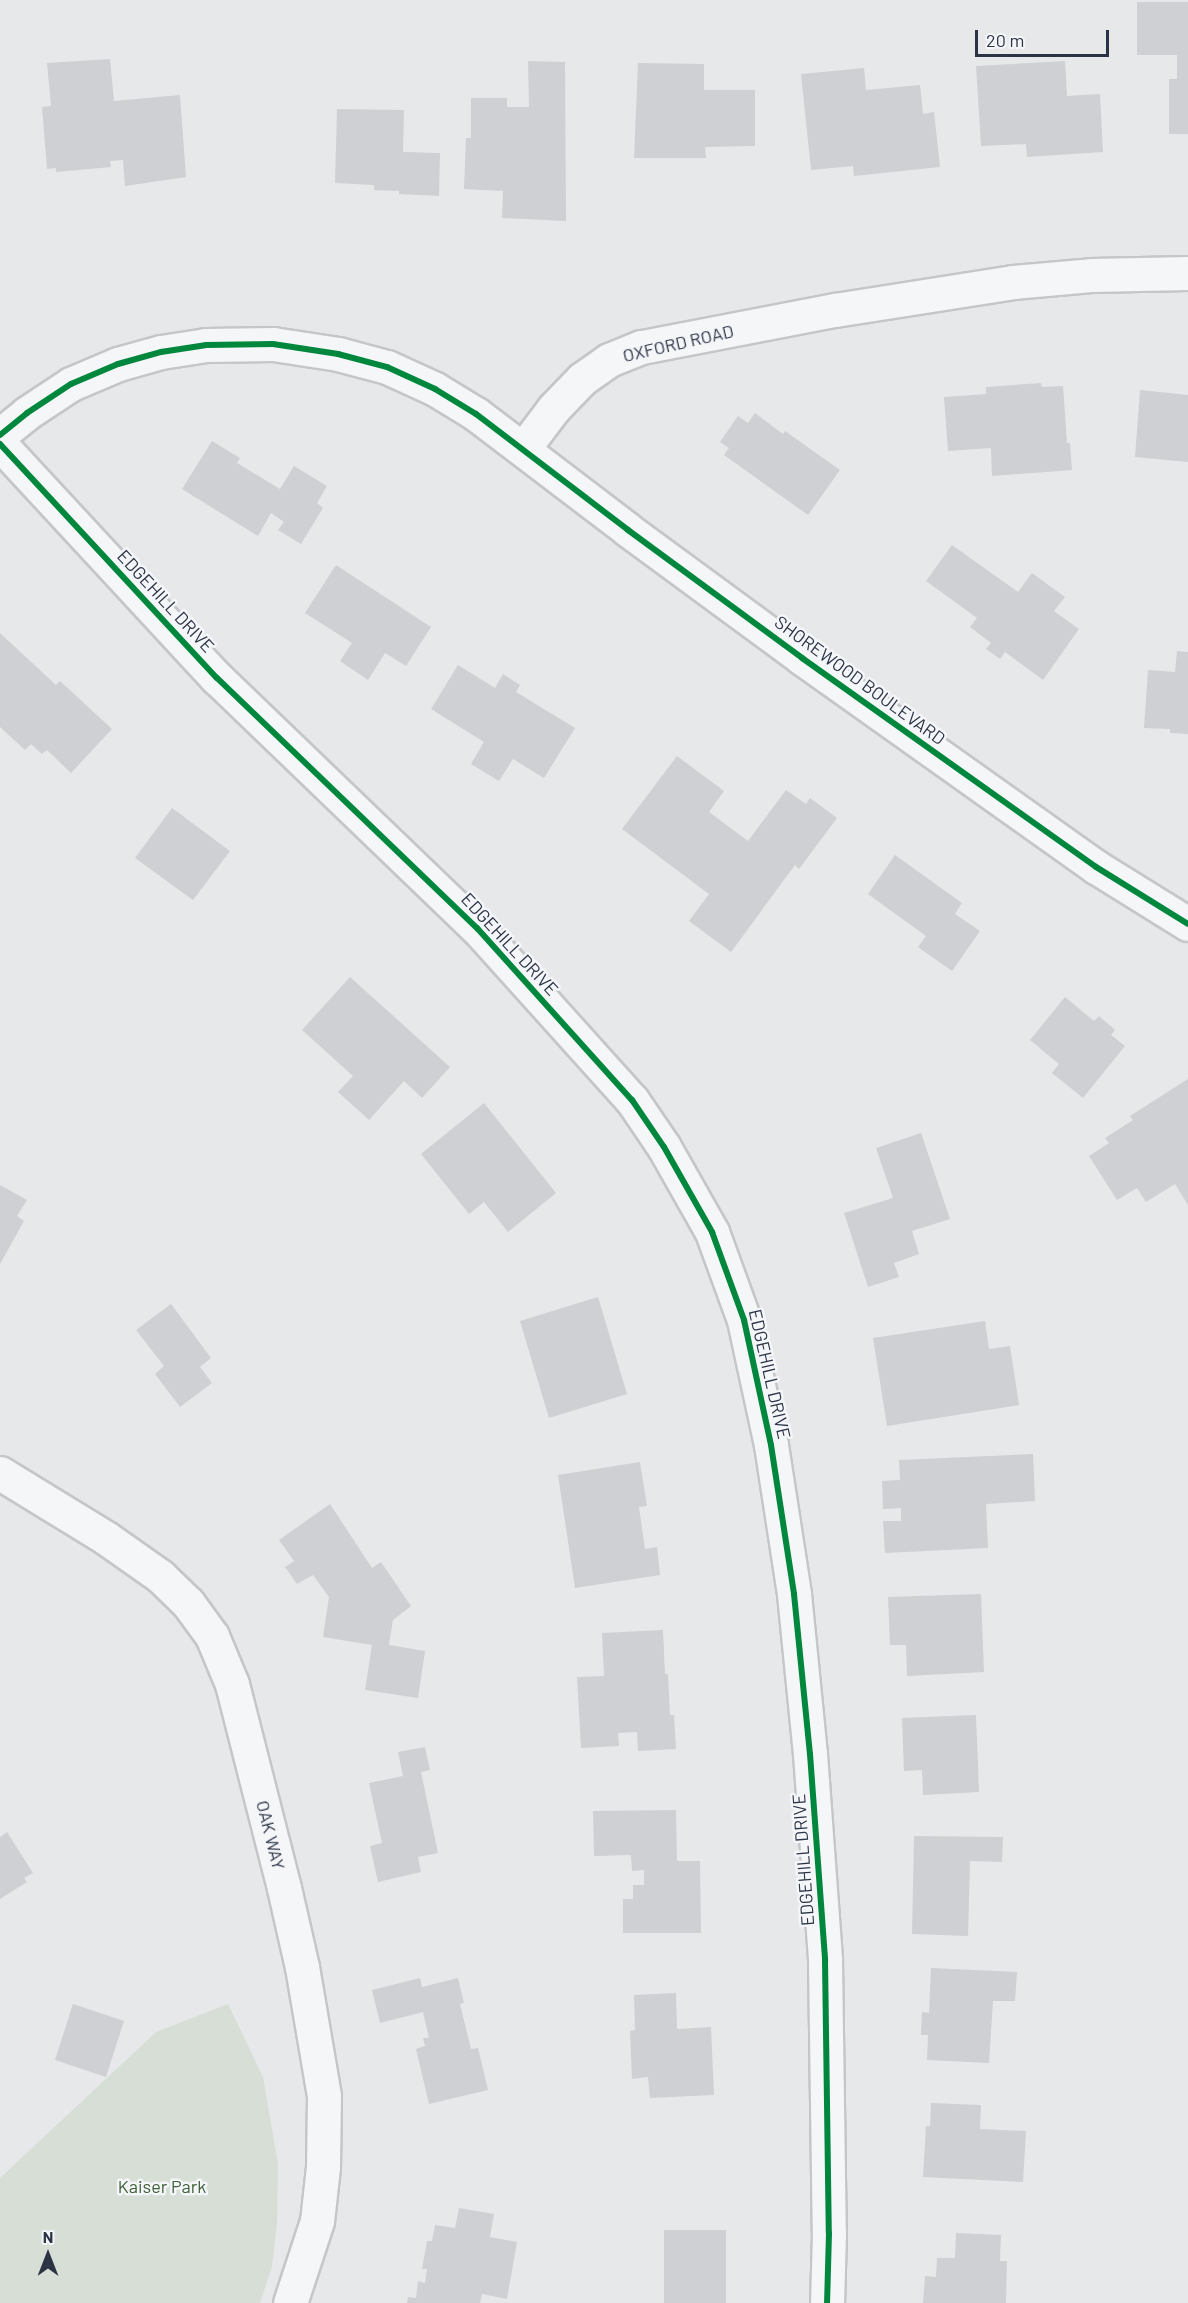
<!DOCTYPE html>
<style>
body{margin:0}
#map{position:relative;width:1188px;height:2303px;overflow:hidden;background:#e6e8ea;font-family:Barlow,sans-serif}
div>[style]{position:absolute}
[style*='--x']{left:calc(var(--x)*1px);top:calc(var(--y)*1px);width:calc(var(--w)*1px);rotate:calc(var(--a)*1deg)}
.green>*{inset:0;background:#d6ded6}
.building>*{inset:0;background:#ced0d3}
.roads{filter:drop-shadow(2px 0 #c4c6c8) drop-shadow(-2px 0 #c4c6c8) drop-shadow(0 2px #c4c6c8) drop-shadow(0 -2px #c4c6c8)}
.minor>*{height:33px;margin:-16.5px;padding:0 16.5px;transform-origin:16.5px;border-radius:16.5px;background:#f5f6f7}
.cycleway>*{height:6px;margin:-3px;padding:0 3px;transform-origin:3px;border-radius:3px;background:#00873e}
span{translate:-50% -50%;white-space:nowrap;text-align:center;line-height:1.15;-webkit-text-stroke:5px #f4f6f9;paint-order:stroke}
.street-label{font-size:18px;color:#2b3445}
.park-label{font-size:18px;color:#3f6138}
.north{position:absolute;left:18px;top:2225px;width:60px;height:60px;-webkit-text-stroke:4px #f4f6f9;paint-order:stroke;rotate:0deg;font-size:16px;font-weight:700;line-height:24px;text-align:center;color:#2b3445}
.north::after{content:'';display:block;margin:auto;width:21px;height:27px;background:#2b3445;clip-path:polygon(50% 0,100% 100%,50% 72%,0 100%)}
.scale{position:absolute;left:975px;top:30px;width:134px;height:27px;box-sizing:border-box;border:3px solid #2b3445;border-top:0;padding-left:8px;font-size:18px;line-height:21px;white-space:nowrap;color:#2b3445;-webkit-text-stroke:4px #f4f6f9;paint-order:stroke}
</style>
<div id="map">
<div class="green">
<i style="clip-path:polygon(228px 2004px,263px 2077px,278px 2164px,277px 2223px,272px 2266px,260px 2303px,0 2303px,0 2178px,156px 2032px)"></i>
</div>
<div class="building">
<i style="clip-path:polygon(1137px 2px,1188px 2px,1188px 134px,1169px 134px,1169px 79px,1177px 79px,1177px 55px,1137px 55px)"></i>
<i style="clip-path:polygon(110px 59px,114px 101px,180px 95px,186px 177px,125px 186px,123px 160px,110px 161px,111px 167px,56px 172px,56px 168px,47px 169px,42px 107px,51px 106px,47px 63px)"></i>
<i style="clip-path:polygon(528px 61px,565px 62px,566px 221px,502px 218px,503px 191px,464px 189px,466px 138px,471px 138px,471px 98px,507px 98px,507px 107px,529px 107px)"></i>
<i style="clip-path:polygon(1065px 61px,1067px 96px,1100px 94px,1103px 152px,1027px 157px,1026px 144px,981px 146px,976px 66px)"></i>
<i style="clip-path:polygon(638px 63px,704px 64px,704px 90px,755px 90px,755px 146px,705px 147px,706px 158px,634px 158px)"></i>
<i style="clip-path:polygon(864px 68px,866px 90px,920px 85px,923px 114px,934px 112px,940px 167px,854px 176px,853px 166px,811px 170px,801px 74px)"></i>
<i style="clip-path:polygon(337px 109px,404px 110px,403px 152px,440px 153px,439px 196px,399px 194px,399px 191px,374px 190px,374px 185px,335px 183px)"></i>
<i style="clip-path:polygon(1041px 383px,1042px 387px,1063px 386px,1067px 443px,1070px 443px,1072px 470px,992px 476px,991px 448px,948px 451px,944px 397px,986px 394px,986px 387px)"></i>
<i style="clip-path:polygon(1140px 390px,1188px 395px,1188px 462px,1135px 457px)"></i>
<i style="clip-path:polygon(755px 413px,783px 434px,785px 431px,840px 470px,808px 515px,724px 455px,729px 448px,720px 442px,738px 416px,748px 423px)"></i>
<i style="clip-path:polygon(212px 441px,240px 458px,237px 463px,280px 489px,294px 466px,327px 486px,317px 503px,323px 508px,301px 544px,278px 530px,284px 522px,271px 513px,258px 536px,182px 489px)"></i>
<i style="clip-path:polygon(952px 545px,1018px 592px,1032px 573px,1065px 597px,1054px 611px,1079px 629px,1043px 680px,1005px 652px,1000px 659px,986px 649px,991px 643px,970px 627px,977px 618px,926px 581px)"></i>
<i style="clip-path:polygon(336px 565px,431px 627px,406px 666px,385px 653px,368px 680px,340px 661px,352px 643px,305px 613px)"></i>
<i style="clip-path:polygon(0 633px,56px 685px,60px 681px,112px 729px,71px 773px,47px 750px,42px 754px,31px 744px,25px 750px,0 727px)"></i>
<i style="clip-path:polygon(1177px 651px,1188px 652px,1188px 734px,1170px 733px,1170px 729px,1144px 728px,1148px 670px,1175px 672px)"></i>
<i style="clip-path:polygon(458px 665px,495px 688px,503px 674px,520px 685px,516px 692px,575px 728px,544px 778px,513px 759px,499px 781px,471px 764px,484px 742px,431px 709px)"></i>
<i style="clip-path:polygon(677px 756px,724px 791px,709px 812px,748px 841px,786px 790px,806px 804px,810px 798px,837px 818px,799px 869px,795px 865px,731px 952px,689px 921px,709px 894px,622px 829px)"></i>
<i style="clip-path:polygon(172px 808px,230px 851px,193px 900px,135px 858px)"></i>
<i style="clip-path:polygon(895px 855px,962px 903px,955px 914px,980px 931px,952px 971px,918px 947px,926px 936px,868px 894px)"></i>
<i style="clip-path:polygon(350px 977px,450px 1067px,422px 1098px,404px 1081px,369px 1120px,338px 1092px,353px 1076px,302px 1030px)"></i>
<i style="clip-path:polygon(1065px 997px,1094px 1021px,1099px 1016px,1115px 1030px,1111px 1035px,1125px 1046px,1083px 1098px,1052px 1073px,1059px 1064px,1030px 1040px)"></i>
<i style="clip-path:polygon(1188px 1079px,1188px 1205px,1175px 1184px,1146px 1202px,1137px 1188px,1117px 1200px,1089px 1156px,1109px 1143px,1105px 1138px,1133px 1120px,1130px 1116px)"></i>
<i style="clip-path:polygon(484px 1103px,556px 1193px,508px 1232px,484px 1202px,469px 1214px,421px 1154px)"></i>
<i style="clip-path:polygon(921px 1133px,950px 1219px,912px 1231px,919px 1254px,894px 1263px,899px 1277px,868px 1287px,844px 1213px,893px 1198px,876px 1148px)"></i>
<i style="clip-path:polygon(0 1185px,27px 1200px,17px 1216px,24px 1221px,0 1264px)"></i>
<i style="clip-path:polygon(598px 1297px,627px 1394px,549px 1418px,520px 1321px)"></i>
<i style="clip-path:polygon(171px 1304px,211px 1358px,200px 1367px,212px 1383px,180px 1407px,155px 1374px,164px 1366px,136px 1330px)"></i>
<i style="clip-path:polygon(985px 1321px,989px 1349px,1010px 1346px,1019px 1405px,887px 1426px,873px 1338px)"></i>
<i style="clip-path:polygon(1033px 1454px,1035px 1501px,986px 1504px,988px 1548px,885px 1553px,883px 1521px,901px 1521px,901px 1508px,883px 1509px,882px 1481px,900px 1480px,899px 1460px)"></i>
<i style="clip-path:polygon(640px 1462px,647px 1506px,639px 1507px,645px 1549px,657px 1547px,660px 1575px,575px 1588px,558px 1475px)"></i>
<i style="clip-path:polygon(330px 1504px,372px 1568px,381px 1562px,411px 1606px,393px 1620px,389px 1645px,425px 1651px,418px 1698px,365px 1690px,372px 1645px,323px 1637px,329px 1597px,313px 1575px,297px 1584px,285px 1567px,294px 1561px,279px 1540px)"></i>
<i style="clip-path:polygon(981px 1594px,984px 1672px,907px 1676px,906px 1645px,890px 1645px,888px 1597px)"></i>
<i style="clip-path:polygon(663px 1630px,665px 1674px,668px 1674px,670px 1715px,674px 1715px,676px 1749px,638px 1751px,637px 1732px,618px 1733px,619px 1746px,581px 1748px,577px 1677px,604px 1676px,602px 1633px)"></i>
<i style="clip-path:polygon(976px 1715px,979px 1792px,923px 1795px,922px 1770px,904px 1771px,902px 1718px)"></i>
<i style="clip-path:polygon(425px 1747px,430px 1770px,421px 1772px,438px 1853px,418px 1857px,421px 1872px,378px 1882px,370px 1846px,382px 1843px,369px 1783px,403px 1776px,398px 1752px)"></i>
<i style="clip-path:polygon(676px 1810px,677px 1861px,700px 1861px,701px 1933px,623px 1933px,623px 1899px,633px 1899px,633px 1885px,644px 1885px,644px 1870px,632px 1871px,631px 1855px,594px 1856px,593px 1811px)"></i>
<i style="clip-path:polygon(7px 1832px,33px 1873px,24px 1878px,27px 1882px,0 1899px,0 1837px)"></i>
<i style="clip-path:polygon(914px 1836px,1003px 1837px,1002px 1862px,970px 1861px,968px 1936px,912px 1934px)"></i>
<i style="clip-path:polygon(931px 1968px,1017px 1972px,1015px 2001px,993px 2001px,989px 2063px,927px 2060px,928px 2035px,921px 2035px,922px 2012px,929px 2013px)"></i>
<i style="clip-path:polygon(420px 1978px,422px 1987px,458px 1978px,464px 2003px,460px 2004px,471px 2049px,478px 2048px,488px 2090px,429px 2104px,416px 2049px,425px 2046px,423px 2038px,429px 2038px,423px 2012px,380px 2023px,372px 1990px)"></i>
<i style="clip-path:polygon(676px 1993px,677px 2029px,711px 2027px,714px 2095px,650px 2098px,648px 2077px,632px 2079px,630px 2031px,635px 2030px,634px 1995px)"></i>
<i style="clip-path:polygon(73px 2004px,124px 2021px,106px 2077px,55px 2060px)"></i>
<i style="clip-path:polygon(931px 2103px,981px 2105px,980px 2129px,1026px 2131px,1023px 2182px,923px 2177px,926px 2126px,930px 2126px)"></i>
<i style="clip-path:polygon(459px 2208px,494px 2214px,490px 2237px,517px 2242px,507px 2299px,482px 2294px,480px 2303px,407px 2303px,408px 2297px,416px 2298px,418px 2281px,425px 2283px,427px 2269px,422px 2269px,427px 2241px,432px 2241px,435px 2225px,455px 2228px)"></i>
<i style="clip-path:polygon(664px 2230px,726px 2230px,726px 2303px,664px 2303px)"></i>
<i style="clip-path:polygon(956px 2233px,1001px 2235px,1000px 2261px,1007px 2261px,1006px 2303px,923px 2303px,925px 2276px,936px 2277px,937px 2258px,955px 2258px)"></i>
</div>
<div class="roads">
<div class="minor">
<i style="--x:0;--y:435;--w:35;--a:-39"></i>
<i style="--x:27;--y:413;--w:53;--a:-33.4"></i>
<i style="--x:71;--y:384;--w:51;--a:-23.1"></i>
<i style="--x:118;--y:364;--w:45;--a:-15.6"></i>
<i style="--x:161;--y:352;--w:46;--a:-8.8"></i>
<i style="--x:206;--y:345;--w:67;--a:-0.9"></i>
<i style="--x:273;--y:344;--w:66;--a:8.7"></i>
<i style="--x:338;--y:354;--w:51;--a:14.9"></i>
<i style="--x:387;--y:367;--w:53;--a:24.6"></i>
<i style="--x:435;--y:389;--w:48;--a:31.4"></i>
<i style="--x:476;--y:414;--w:191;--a:37.3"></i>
<i style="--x:628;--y:530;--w:216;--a:36.3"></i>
<i style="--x:802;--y:658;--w:361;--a:35.4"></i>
<i style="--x:1096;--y:867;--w:108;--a:31.8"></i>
<i style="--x:0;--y:444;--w:319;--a:47.2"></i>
<i style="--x:217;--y:678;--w:361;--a:43.9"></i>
<i style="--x:477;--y:928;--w:232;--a:48"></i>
<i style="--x:632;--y:1100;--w:57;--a:55.8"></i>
<i style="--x:664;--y:1147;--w:98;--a:60.5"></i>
<i style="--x:712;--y:1232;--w:94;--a:70"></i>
<i style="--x:744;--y:1320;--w:128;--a:77.8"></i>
<i style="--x:771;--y:1445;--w:151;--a:81.2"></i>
<i style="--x:794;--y:1594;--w:161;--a:84.3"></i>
<i style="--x:810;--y:1754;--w:207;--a:85.8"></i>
<i style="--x:825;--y:1960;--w:273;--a:89.2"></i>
<i style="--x:829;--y:2233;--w:70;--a:91.6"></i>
<i style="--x:523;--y:449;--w:51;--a:-52.9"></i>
<i style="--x:554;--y:408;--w:40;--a:-46"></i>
<i style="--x:582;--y:379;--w:33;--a:-35"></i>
<i style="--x:609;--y:360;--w:35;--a:-22"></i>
<i style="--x:642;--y:347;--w:197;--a:-10.9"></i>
<i style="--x:835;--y:310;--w:180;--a:-8.9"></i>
<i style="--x:1013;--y:282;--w:78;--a:-5.1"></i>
<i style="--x:1091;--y:275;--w:97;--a:-1.2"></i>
<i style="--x:0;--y:1473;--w:124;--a:31.5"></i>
<i style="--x:106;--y:1538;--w:66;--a:35.1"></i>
<i style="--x:160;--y:1576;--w:39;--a:44"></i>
<i style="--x:188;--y:1603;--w:41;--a:54"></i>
<i style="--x:212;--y:1636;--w:52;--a:67.4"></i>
<i style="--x:232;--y:1684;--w:211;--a:75.7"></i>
<i style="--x:284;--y:1888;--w:81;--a:77.2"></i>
<i style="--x:302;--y:1967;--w:131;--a:80.3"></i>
<i style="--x:324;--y:2096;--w:71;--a:90.8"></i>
<i style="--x:323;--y:2167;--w:54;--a:96.3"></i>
<i style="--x:317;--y:2221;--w:86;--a:108.2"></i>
</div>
</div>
<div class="cycleway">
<i style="--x:0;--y:435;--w:35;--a:-39"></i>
<i style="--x:27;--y:413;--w:53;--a:-33.4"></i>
<i style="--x:71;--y:384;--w:51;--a:-23.1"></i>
<i style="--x:118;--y:364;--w:45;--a:-15.6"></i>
<i style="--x:161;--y:352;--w:46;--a:-8.8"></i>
<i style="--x:206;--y:345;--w:67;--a:-0.9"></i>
<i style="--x:273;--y:344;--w:66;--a:8.7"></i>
<i style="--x:338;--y:354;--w:51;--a:14.9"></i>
<i style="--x:387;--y:367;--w:53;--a:24.6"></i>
<i style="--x:435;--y:389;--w:48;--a:31.4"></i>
<i style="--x:476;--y:414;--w:191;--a:37.3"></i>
<i style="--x:628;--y:530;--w:216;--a:36.3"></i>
<i style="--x:802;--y:658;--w:361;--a:35.4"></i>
<i style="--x:1096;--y:867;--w:108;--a:31.8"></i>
<i style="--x:0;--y:444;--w:319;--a:47.2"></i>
<i style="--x:217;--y:678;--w:361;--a:43.9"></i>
<i style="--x:477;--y:928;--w:232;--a:48"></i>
<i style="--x:632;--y:1100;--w:57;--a:55.8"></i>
<i style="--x:664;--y:1147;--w:98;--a:60.5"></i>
<i style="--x:712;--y:1232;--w:94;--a:70"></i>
<i style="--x:744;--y:1320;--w:128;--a:77.8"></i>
<i style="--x:771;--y:1445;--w:151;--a:81.2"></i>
<i style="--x:794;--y:1594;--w:161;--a:84.3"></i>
<i style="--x:810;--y:1754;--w:207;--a:85.8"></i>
<i style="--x:825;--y:1960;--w:273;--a:89.2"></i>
<i style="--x:829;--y:2233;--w:70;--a:91.6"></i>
</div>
<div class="street-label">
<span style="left:678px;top:343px;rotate:-13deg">OXFORD ROAD</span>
<span style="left:166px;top:601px;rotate:47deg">EDGEHILL DRIVE</span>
<span style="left:860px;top:680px;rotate:36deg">SHOREWOOD BOULEVARD</span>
<span style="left:510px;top:944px;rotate:47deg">EDGEHILL DRIVE</span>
<span style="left:770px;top:1374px;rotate:77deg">EDGEHILL DRIVE</span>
<span style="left:271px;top:1835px;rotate:76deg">OAK WAY</span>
<span style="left:803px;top:1860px;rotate:-94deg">EDGEHILL DRIVE</span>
</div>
<div class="park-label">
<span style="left:162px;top:2186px">Kaiser Park</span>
</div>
<div class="north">N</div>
<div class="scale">20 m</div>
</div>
